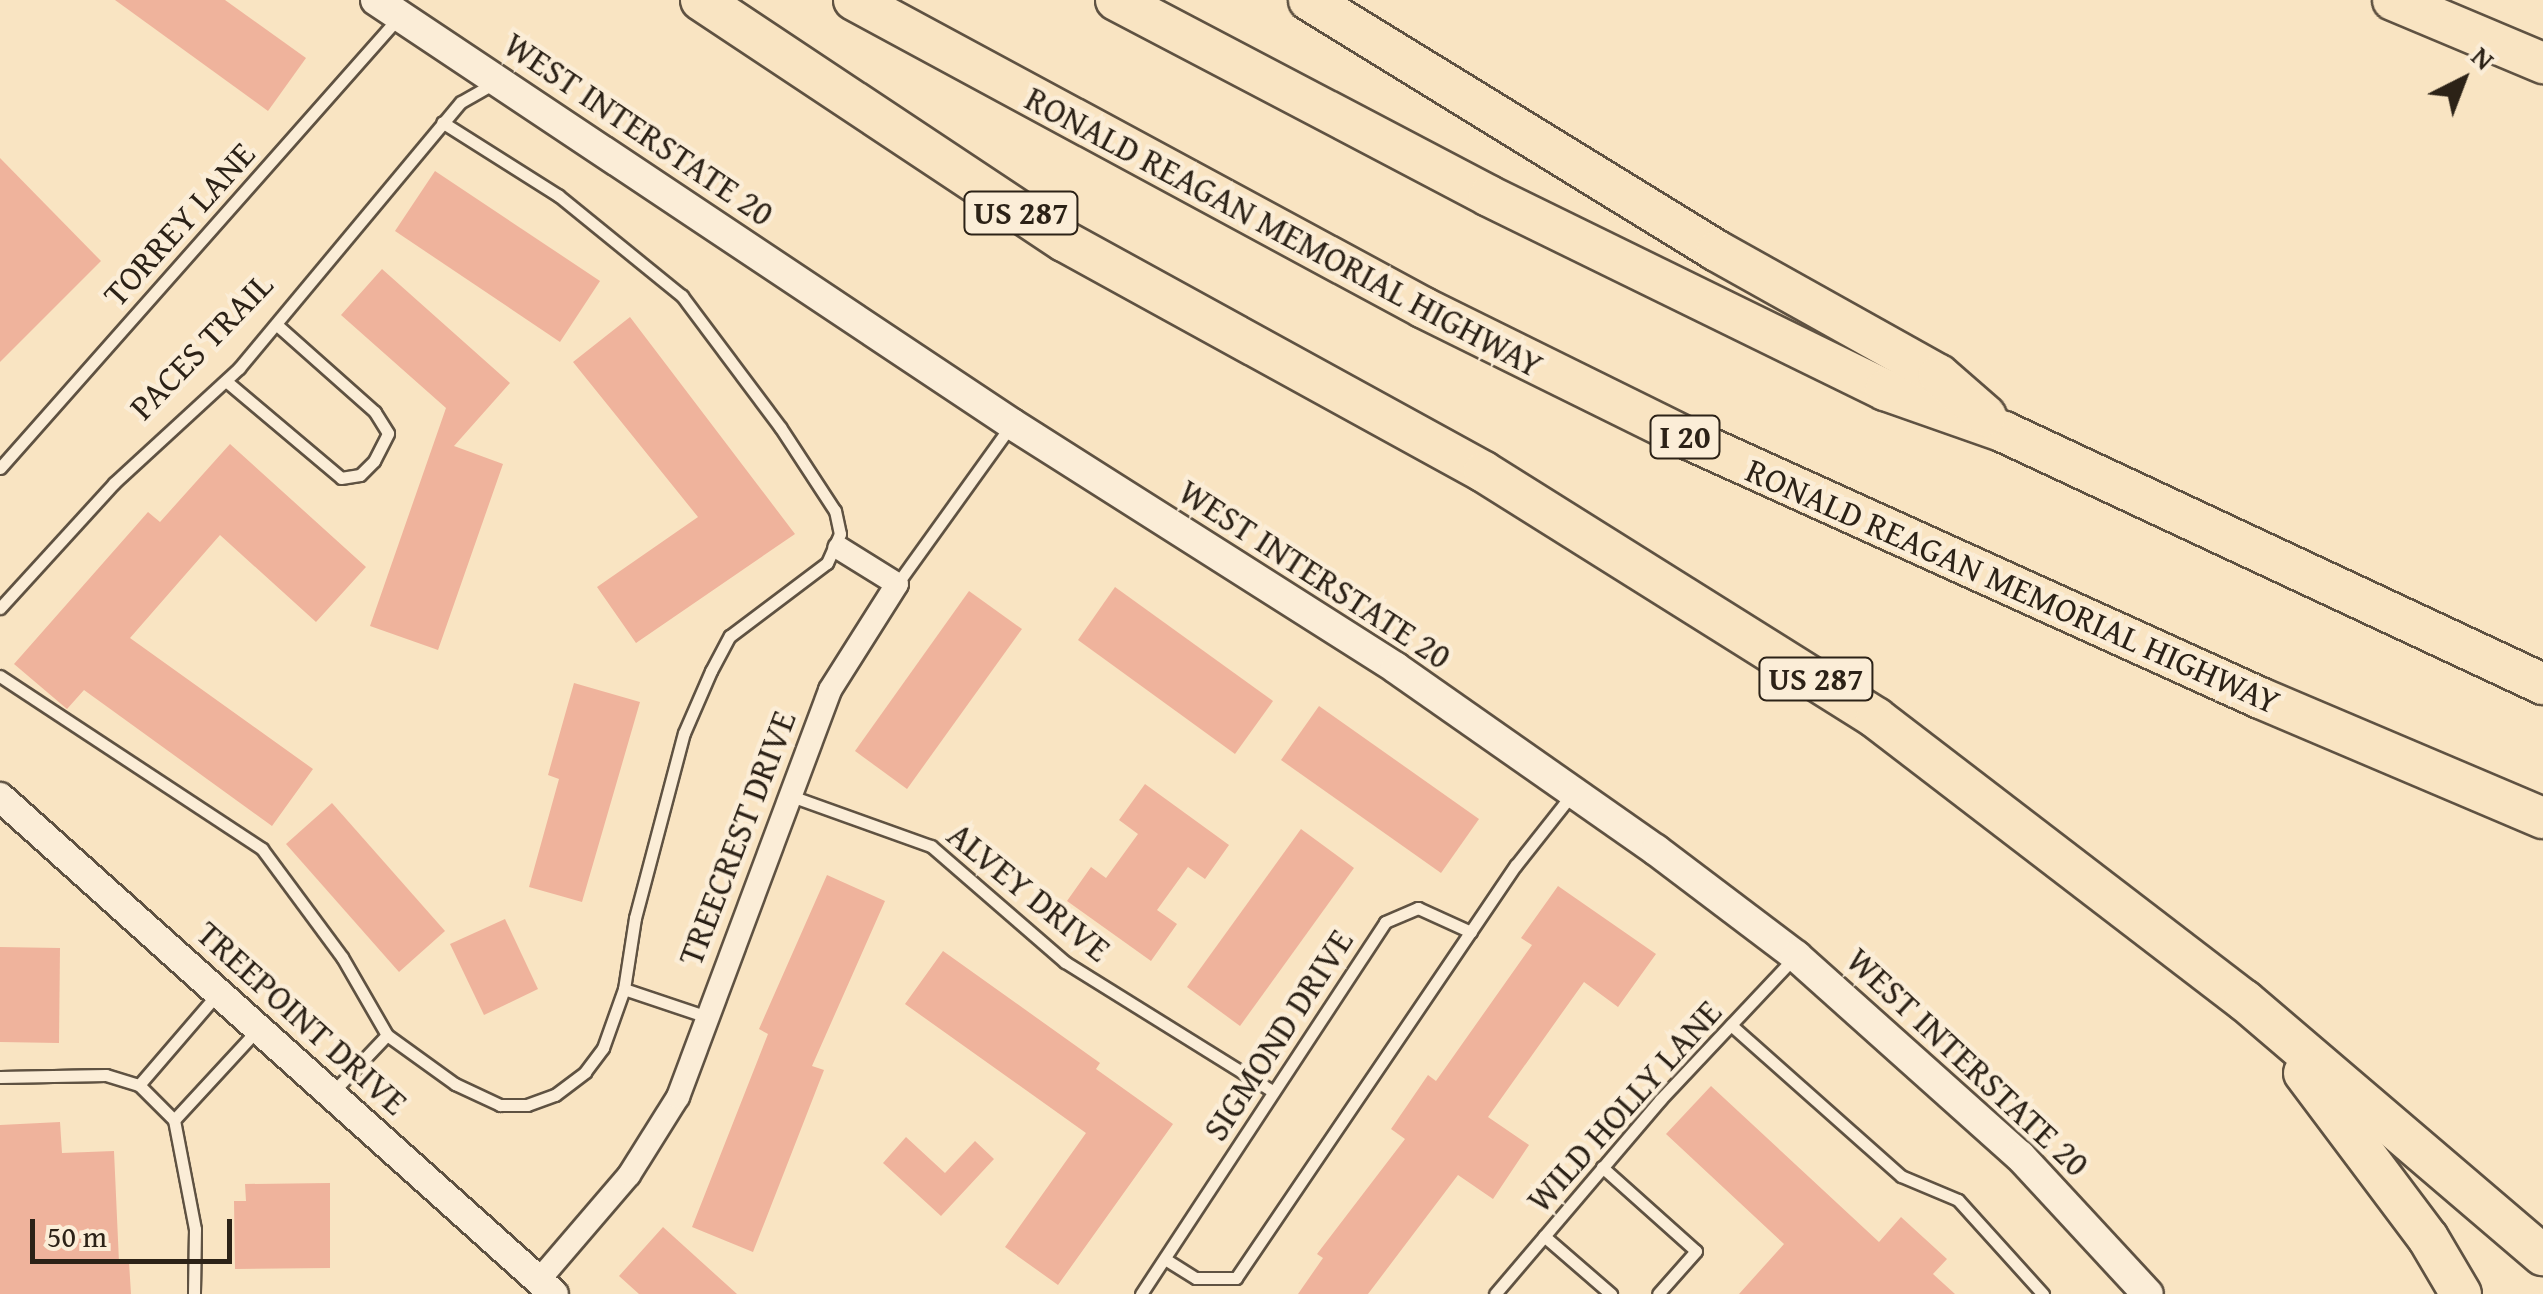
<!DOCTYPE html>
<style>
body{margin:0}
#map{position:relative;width:2543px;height:1294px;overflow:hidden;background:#f9e4c2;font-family:"Gentium Book Plus",serif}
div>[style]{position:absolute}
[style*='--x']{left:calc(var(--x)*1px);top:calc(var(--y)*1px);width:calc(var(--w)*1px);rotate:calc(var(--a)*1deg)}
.building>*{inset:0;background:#efb39c}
.roads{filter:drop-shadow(2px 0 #5f5242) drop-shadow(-2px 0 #5f5242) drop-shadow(0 2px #5f5242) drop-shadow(0 -2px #5f5242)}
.service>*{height:11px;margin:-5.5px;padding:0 5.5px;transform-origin:5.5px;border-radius:5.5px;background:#fbedd7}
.minor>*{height:22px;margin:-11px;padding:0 11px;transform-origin:11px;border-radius:11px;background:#fbedd7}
.tertiary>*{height:28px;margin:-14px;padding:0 14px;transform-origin:14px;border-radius:14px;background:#fbedd7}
.secondary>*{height:30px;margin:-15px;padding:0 15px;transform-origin:15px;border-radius:15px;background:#fbedd7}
.motorway>*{height:40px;margin:-20px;padding:0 20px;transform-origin:20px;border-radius:20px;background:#f9e4c2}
span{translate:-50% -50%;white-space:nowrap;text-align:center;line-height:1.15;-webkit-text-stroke:9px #fbedd7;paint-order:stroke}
.shield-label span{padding:2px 8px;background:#fbedd7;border:2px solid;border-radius:8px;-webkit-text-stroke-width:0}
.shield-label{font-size:32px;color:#2c2217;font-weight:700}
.street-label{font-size:35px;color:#2c2217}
.north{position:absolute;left:2413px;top:30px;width:100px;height:100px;-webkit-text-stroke:8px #fbedd7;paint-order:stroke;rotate:42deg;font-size:28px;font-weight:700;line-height:40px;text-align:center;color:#2c2217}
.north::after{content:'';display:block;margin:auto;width:35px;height:45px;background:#2c2217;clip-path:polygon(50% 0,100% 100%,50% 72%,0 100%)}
.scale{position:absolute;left:30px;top:1219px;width:202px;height:45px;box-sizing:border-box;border:5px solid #2c2217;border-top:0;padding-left:12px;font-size:30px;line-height:35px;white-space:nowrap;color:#2c2217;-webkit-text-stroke:8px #fbedd7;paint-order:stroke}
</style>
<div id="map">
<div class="building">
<i style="clip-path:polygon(115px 0,225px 0,306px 58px,268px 111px)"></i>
<i style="clip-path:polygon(0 158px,101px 261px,0 362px)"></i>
<i style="clip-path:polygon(435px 171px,600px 281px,560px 342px,395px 231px)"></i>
<i style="clip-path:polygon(382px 269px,510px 383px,454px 446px,503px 464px,438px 650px,370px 626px,446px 408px,341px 315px)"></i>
<i style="clip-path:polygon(630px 317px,795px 534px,636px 643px,597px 587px,698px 517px,573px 362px)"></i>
<i style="clip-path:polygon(230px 444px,366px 567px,316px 622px,220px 535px,130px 638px,313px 769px,272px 826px,84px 690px,67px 709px,14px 664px,148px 512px,160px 522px)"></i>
<i style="clip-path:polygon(1115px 587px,1273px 701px,1235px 754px,1078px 640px)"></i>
<i style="clip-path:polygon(969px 591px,1022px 629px,907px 789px,855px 751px)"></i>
<i style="clip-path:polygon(574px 683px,640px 702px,582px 902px,529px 887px,559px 779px,548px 775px)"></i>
<i style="clip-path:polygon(1319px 706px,1479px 819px,1441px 873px,1281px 760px)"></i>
<i style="clip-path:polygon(1145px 784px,1229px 845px,1205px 879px,1188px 867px,1157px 910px,1177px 924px,1151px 961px,1067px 901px,1091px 867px,1106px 878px,1138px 834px,1119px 820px)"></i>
<i style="clip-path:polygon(332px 803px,445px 931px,399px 972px,286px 844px)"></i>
<i style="clip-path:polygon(1301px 829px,1354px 868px,1240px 1026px,1187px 987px)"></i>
<i style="clip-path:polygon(827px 875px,885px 901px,812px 1066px,824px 1070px,753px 1252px,692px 1227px,768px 1034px,759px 1029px)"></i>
<i style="clip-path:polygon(1558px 886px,1656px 954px,1618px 1007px,1584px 982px,1488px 1117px,1529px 1145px,1493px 1199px,1458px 1175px,1368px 1294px,1298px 1294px,1323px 1258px,1317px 1254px,1405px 1139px,1391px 1129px,1428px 1075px,1436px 1081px,1532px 945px,1521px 938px)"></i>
<i style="clip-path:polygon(505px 919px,538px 989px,484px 1015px,450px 944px)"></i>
<i style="clip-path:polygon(0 947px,60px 948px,59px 1043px,0 1042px)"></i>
<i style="clip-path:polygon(943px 951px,1100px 1063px,1096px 1069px,1173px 1124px,1058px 1285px,1005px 1247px,1086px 1133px,905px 1004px)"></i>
<i style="clip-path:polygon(1711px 1086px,1879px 1242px,1901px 1217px,1947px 1259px,1933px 1274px,1955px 1294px,1739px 1294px,1784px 1244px,1666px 1134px)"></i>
<i style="clip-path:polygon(60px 1122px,62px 1153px,114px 1151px,119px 1262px,129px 1262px,131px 1294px,0 1294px,0 1125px)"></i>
<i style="clip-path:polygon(906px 1137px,945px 1173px,975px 1141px,994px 1159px,941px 1216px,883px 1163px)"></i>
<i style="clip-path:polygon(330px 1183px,330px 1268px,235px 1269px,234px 1201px,246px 1201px,245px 1184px)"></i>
<i style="clip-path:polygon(663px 1227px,695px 1256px,737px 1294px,639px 1294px,619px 1276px)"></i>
</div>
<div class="roads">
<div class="service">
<i style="--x:226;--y:381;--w:150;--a:40.1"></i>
<i style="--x:341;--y:478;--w:19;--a:-9"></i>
<i style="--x:360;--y:475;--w:20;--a:-45"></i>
<i style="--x:374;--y:461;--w:31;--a:-63"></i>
<i style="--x:388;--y:433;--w:25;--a:-122"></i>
<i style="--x:375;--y:412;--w:132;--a:-138.4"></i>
<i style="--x:0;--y:468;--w:601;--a:-48.51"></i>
<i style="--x:897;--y:584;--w:193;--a:-54.3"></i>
<i style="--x:0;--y:608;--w:169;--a:-47.6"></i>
<i style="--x:114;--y:483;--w:170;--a:-42.6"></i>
<i style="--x:239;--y:368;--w:346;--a:-50.2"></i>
<i style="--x:461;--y:102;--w:40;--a:-29.7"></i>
<i style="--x:0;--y:676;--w:314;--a:33.4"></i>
<i style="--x:262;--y:849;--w:134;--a:53.5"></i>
<i style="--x:342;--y:957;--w:90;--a:60"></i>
<i style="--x:387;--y:1035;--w:84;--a:35.8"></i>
<i style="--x:455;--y:1084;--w:50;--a:25"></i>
<i style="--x:500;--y:1105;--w:27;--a:0"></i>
<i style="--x:527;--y:1105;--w:30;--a:-20"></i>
<i style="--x:555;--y:1095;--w:38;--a:-37"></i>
<i style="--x:585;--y:1072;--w:30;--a:-53"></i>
<i style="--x:603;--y:1048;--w:63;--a:-70.4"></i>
<i style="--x:624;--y:989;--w:72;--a:-81.2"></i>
<i style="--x:635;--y:918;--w:191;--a:-75.2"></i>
<i style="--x:684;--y:733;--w:68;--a:-66.5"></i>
<i style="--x:711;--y:671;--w:40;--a:-62"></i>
<i style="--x:730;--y:636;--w:121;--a:-37"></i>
<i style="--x:827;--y:563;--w:32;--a:-66"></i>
<i style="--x:840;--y:534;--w:24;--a:-102"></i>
<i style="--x:835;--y:511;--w:100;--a:-123.2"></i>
<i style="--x:780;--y:427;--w:164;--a:-126.8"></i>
<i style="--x:682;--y:296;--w:159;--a:-140.9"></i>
<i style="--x:559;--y:196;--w:138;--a:-147.7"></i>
<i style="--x:791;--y:796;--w:149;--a:19.7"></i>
<i style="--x:931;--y:846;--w:177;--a:40.9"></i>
<i style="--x:1065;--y:962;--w:244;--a:31.9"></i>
<i style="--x:624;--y:989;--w:88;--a:18.6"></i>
<i style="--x:1731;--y:1025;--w:227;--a:41.6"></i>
<i style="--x:1901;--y:1176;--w:62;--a:22.8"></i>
<i style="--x:1958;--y:1200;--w:127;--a:47.9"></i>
<i style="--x:0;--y:1077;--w:106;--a:-1.1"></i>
<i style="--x:106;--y:1075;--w:34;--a:17"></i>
<i style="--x:139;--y:1085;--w:49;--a:45"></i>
<i style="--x:139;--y:1085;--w:121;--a:-49.3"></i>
<i style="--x:331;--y:1094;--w:81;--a:-46.5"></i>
<i style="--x:174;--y:1120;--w:111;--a:79.1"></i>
<i style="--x:195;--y:1229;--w:65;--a:90.9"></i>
<i style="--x:174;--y:1120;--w:124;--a:-47.3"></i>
<i style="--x:1602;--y:1167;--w:126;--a:41.8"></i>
<i style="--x:1696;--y:1251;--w:57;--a:131.5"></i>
<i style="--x:1544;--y:1236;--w:89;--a:40.9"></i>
<i style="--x:1165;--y:1259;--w:36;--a:32"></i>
<i style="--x:1196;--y:1278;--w:40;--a:0"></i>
<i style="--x:1236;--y:1278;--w:499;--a:-55.9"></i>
<i style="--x:1516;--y:865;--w:90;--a:-51.7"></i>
<i style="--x:1141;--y:1294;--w:445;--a:-56.7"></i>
<i style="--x:1385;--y:922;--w:36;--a:-23"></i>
<i style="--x:1418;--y:908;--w:58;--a:24.4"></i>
<i style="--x:1495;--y:1294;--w:255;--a:-49.6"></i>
<i style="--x:1660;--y:1100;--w:195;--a:-46.7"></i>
</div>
<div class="minor">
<i style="--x:539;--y:1280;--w:138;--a:-49.4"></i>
<i style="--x:629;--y:1175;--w:92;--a:-57.9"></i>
<i style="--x:678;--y:1097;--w:434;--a:-69.5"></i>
<i style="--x:830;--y:690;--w:125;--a:-57.7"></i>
<i style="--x:897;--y:584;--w:68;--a:-148.2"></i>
</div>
<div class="tertiary">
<i style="--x:0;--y:797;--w:744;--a:41.9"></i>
</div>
<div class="secondary">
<i style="--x:376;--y:0;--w:764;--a:33.69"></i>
<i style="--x:1012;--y:424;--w:455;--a:32.4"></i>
<i style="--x:1396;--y:668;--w:317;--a:35"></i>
<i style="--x:1656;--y:850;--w:176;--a:37.1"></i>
<i style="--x:1796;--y:956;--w:300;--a:41.8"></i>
<i style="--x:2020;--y:1156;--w:188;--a:47.2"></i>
</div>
<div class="motorway">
<i style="--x:701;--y:0;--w:436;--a:33.6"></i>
<i style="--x:1064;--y:241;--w:479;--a:28.8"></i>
<i style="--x:1484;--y:472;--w:463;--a:32.1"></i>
<i style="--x:1876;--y:718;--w:464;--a:37.5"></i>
<i style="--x:2244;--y:1000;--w:393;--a:40.5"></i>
<i style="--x:854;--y:0;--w:648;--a:28.38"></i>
<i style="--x:1424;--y:308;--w:298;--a:26.3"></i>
<i style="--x:1691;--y:440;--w:625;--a:24.39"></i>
<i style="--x:2260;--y:698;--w:307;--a:23"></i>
<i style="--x:1116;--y:0;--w:421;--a:27.7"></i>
<i style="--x:1489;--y:196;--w:441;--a:26.1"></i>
<i style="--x:1885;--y:390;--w:126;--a:19.4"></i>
<i style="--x:2004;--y:432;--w:595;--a:25.06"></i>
<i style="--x:1309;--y:0;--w:479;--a:31.6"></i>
<i style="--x:1717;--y:251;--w:254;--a:29.2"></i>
<i style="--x:1939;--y:375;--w:62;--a:41.1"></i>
<i style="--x:2393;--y:0;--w:163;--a:22.8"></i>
<i style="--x:2304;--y:1073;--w:206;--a:53.1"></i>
<i style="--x:2428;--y:1238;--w:65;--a:59.5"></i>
</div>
</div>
<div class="shield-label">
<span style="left:1021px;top:213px">US 287</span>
<span style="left:1685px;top:437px">I 20</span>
<span style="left:1816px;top:679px">US 287</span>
</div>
<div class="street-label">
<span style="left:639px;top:129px;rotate:34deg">WEST INTERSTATE 20</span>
<span style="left:179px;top:224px;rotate:-48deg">TORREY LANE</span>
<span style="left:1284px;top:232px;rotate:28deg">RONALD REAGAN MEMORIAL HIGHWAY</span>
<span style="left:201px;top:346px;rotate:-46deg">PACES TRAIL</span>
<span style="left:1315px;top:574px;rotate:33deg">WEST INTERSTATE 20</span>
<span style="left:2013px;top:586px;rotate:24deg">RONALD REAGAN MEMORIAL HIGHWAY</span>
<span style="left:737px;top:838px;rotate:-69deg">TREECREST DRIVE</span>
<span style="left:1029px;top:892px;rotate:39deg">ALVEY DRIVE</span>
<span style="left:302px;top:1018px;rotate:42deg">TREEPOINT DRIVE</span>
<span style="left:1278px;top:1035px;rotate:-57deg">SIGMOND DRIVE</span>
<span style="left:1968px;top:1062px;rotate:43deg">WEST INTERSTATE 20</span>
<span style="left:1624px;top:1106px;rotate:-48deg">WILD HOLLY LANE</span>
</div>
<div class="north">N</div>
<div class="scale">50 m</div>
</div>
